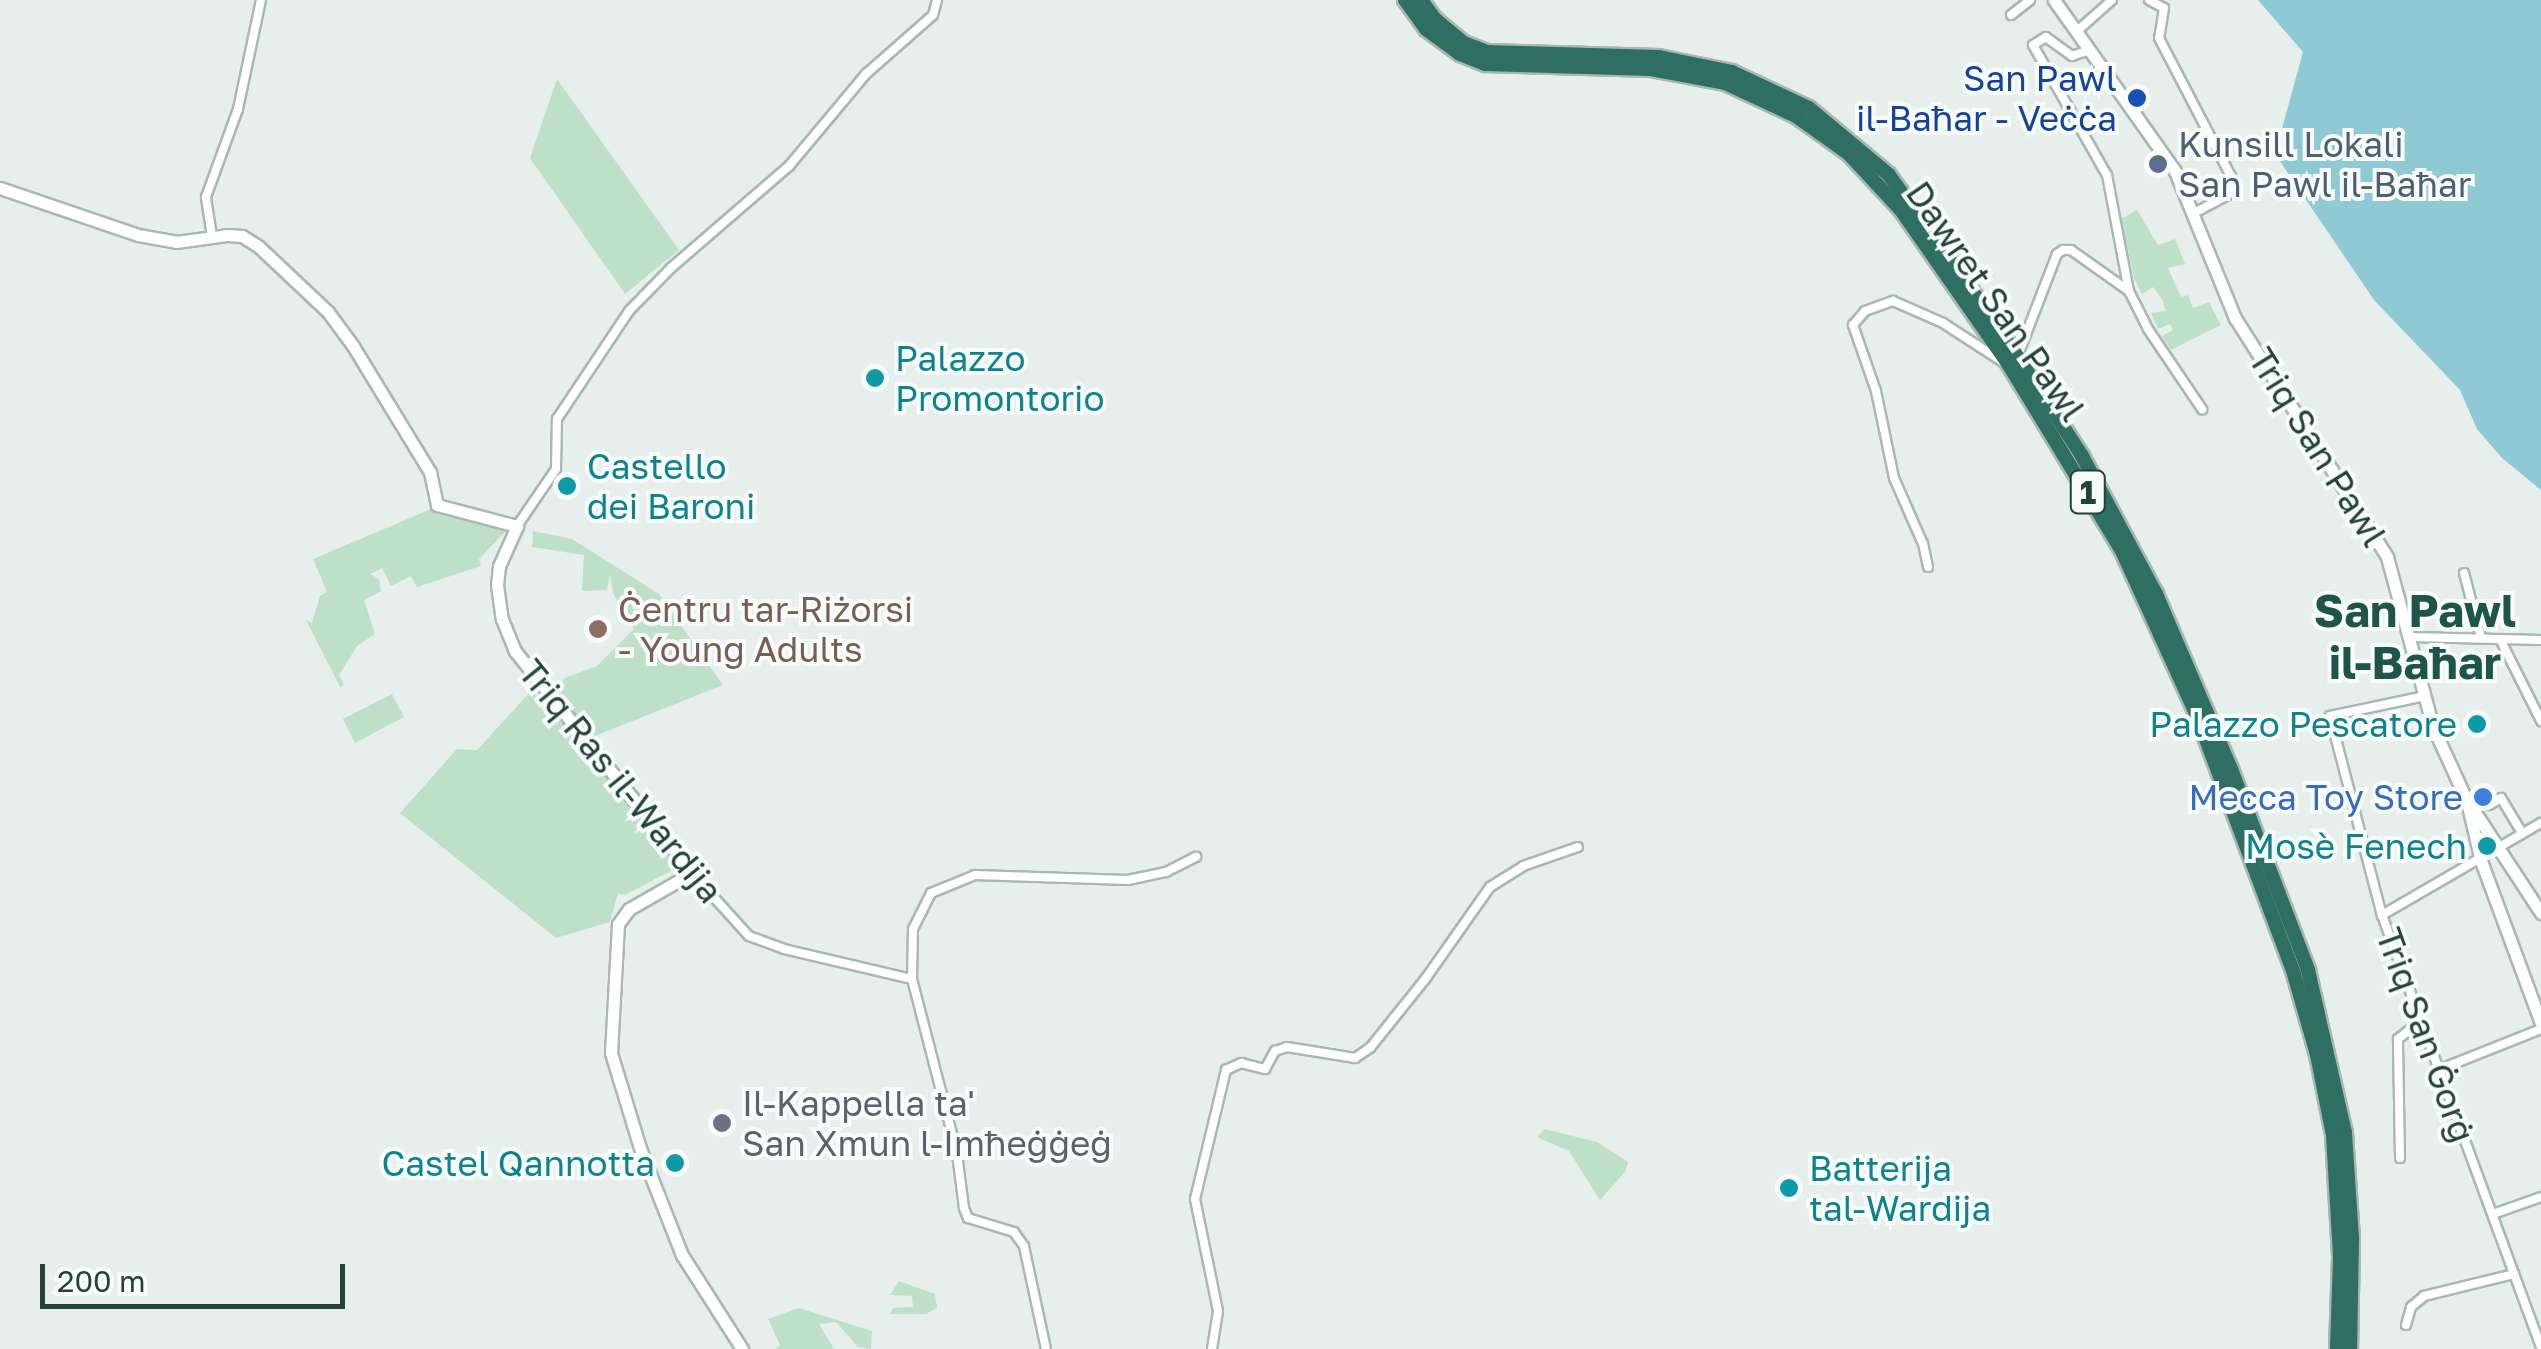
<!DOCTYPE html>
<meta charset="utf-8">
<style>
body{margin:0}
#map{position:relative;width:2541px;height:1349px;overflow:hidden;background:#e6efeb;font-family:"Golos Text",sans-serif}
div>[style]{position:absolute}
[style*='--x']{left:calc(var(--x)*1px);top:calc(var(--y)*1px);width:calc(var(--w)*1px);rotate:calc(var(--a)*1deg)}
.green>*{inset:0;background:#bfe0c8}
.water>*{inset:0;background:#8ec9d4}
.roads{filter:drop-shadow(2px 0 #a8b8b2) drop-shadow(-2px 0 #a8b8b2) drop-shadow(0 2px #a8b8b2) drop-shadow(0 -2px #a8b8b2)}
.street>*{height:8px;margin:-4px;padding:0 4px;transform-origin:4px;border-radius:4px;background:#fff}
.secondary>*{height:11px;margin:-5.5px;padding:0 5.5px;transform-origin:5.5px;border-radius:5.5px;background:#fff}
.highway>*{height:14px;margin:-7px;padding:0 7px;transform-origin:7px;border-radius:7px;background:#2f6f62}
.dots>*{width:28px;height:28px;translate:-50% -50%;box-sizing:border-box;border:5px solid #f7fbf9;border-radius:50%}
span{translate:-50% -50%;white-space:nowrap;text-align:center;line-height:1.15;-webkit-text-stroke:8px #f7fbf9;paint-order:stroke}
.shield-label span{padding:2px 8px;background:#f7fbf9;border:2px solid;border-radius:8px;-webkit-text-stroke-width:0}
.shield-label{font-size:32px;color:#24423a;font-weight:700}
.transit-label{font-size:35px;color:#164399}
.right{translate:-100% -50%;text-align:right}
.service-label{font-size:35px;color:#4e5e75}
.left{translate:0 -50%;text-align:left}
.street-label{font-size:35px;color:#24423a}
.culture-label{font-size:35px;color:#0d838f}
.education-label{font-size:35px;color:#785e54}
.shop-label{font-size:35px;color:#366cbe}
.worship-label{font-size:35px;color:#5b616d}
.district-label{font-size:45px;color:#1f5548;font-weight:700}
.scale{position:absolute;left:40px;top:1264px;width:305px;height:45px;box-sizing:border-box;border:5px solid #24423a;border-top:0;padding-left:12px;font-size:30px;line-height:35px;white-space:nowrap;color:#24423a;-webkit-text-stroke:8px #f7fbf9;paint-order:stroke}
</style>
<div id="map">
<div class="green">
<i style="clip-path:polygon(557px 79px,679px 250px,625px 294px,530px 158px)"></i>
<i style="clip-path:polygon(2137px 210px,2158px 245px,2175px 239px,2185px 264px,2168px 268px,2181px 297px,2188px 295px,2193px 308px,2209px 302px,2221px 325px,2171px 350px,2162px 336px,2173px 330px,2170px 324px,2158px 329px,2151px 313px,2165px 311px,2163px 301px,2153px 287px,2142px 294px,2134px 278px,2121px 219px)"></i>
<i style="clip-path:polygon(436px 507px,505px 526px,507px 530px,479px 559px,481px 566px,417px 587px,411px 576px,391px 586px,382px 568px,370px 574px,379px 579px,381px 591px,364px 600px,375px 634px,357px 646px,339px 675px,344px 685px,340px 687px,306px 620px,312px 623px,320px 596px,327px 592px,313px 559px)"></i>
<i style="clip-path:polygon(533px 531px,572px 539px,659px 594px,723px 685px,592px 737px,553px 690px,565px 678px,597px 666px,634px 629px,613px 593px,610px 575px,607px 590px,582px 591px,584px 555px,532px 547px)"></i>
<i style="clip-path:polygon(532px 690px,592px 754px,675px 857px,678px 867px,625px 895px,618px 893px,610px 922px,556px 938px,400px 813px,457px 749px,477px 750px)"></i>
<i style="clip-path:polygon(392px 694px,404px 717px,355px 743px,343px 719px)"></i>
<i style="clip-path:polygon(1545px 1129px,1597px 1142px,1628px 1162px,1625px 1172px,1600px 1200px,1569px 1151px,1537px 1137px)"></i>
<i style="clip-path:polygon(899px 1281px,935px 1294px,937px 1308px,926px 1314px,890px 1314px,893px 1308px,913px 1307px,912px 1296px,890px 1295px)"></i>
<i style="clip-path:polygon(799px 1308px,872px 1331px,871px 1349px,858px 1347px,836px 1322px,819px 1324px,834px 1349px,776px 1349px,780px 1345px,768px 1319px)"></i>
</div>
<div class="water">
<i style="clip-path:polygon(2258px 0,2541px 0,2541px 490px,2502px 458px,2477px 429px,2460px 390px,2374px 300px,2275px 154px,2303px 52px)"></i>
</div>
<div class="roads">
<div class="street">
<i style="--x:2149;--y:0;--w:17;--a:28"></i>
<i style="--x:2164;--y:8;--w:30;--a:99"></i>
<i style="--x:2159;--y:38;--w:158;--a:62.5"></i>
<i style="--x:2232;--y:178;--w:17;--a:103"></i>
<i style="--x:2228;--y:195;--w:40;--a:152"></i>
<i style="--x:2011;--y:15;--w:24;--a:-38"></i>
<i style="--x:2076;--y:32;--w:48;--a:-41.6"></i>
<i style="--x:2090;--y:50;--w:19;--a:162"></i>
<i style="--x:2072;--y:56;--w:32;--a:-144"></i>
<i style="--x:2046;--y:37;--w:15;--a:148"></i>
<i style="--x:2033;--y:45;--w:150;--a:60.4"></i>
<i style="--x:2107;--y:175;--w:118;--a:79.3"></i>
<i style="--x:2129;--y:291;--w:42;--a:63.4"></i>
<i style="--x:2148;--y:329;--w:97;--a:56"></i>
<i style="--x:212;--y:236;--w:39;--a:-99"></i>
<i style="--x:206;--y:197;--w:94;--a:-70"></i>
<i style="--x:238;--y:109;--w:111;--a:-78.1"></i>
<i style="--x:2018;--y:355;--w:108;--a:-68.9"></i>
<i style="--x:2057;--y:254;--w:7;--a:-34"></i>
<i style="--x:2063;--y:250;--w:8;--a:0"></i>
<i style="--x:2071;--y:250;--w:71;--a:35.3"></i>
<i style="--x:517;--y:526;--w:69;--a:-55.6"></i>
<i style="--x:556;--y:469;--w:50;--a:-88.9"></i>
<i style="--x:557;--y:419;--w:130;--a:-56.3"></i>
<i style="--x:629;--y:311;--w:62;--a:-45.7"></i>
<i style="--x:672;--y:267;--w:155;--a:-40.8"></i>
<i style="--x:789;--y:166;--w:120;--a:-50.1"></i>
<i style="--x:866;--y:74;--w:89;--a:-41.4"></i>
<i style="--x:933;--y:15;--w:16;--a:-75"></i>
<i style="--x:1928;--y:567;--w:24;--a:-102"></i>
<i style="--x:1923;--y:544;--w:72;--a:-113.7"></i>
<i style="--x:1894;--y:478;--w:89;--a:-101.7"></i>
<i style="--x:1876;--y:391;--w:70;--a:-109.2"></i>
<i style="--x:1853;--y:325;--w:18;--a:-49"></i>
<i style="--x:1865;--y:311;--w:30;--a:-20"></i>
<i style="--x:1893;--y:301;--w:55;--a:23.7"></i>
<i style="--x:1943;--y:323;--w:72;--a:33"></i>
<i style="--x:2464;--y:573;--w:67;--a:75.3"></i>
<i style="--x:2410;--y:637;--w:131;--a:1.3"></i>
<i style="--x:2500;--y:639;--w:92;--a:63.4"></i>
<i style="--x:2425;--y:696;--w:97;--a:168.1"></i>
<i style="--x:2330;--y:716;--w:206;--a:75.4"></i>
<i style="--x:2382;--y:915;--w:461;--a:69.8"></i>
<i style="--x:2489;--y:805;--w:14;--a:-30"></i>
<i style="--x:2501;--y:798;--w:41;--a:59"></i>
<i style="--x:692;--y:873;--w:85;--a:47.9"></i>
<i style="--x:749;--y:936;--w:37;--a:20"></i>
<i style="--x:784;--y:949;--w:131;--a:13.2"></i>
<i style="--x:2382;--y:915;--w:184;--a:-30.1"></i>
<i style="--x:2438;--y:1070;--w:111;--a:-21.7"></i>
<i style="--x:2400;--y:1158;--w:119;--a:-91"></i>
<i style="--x:2398;--y:1039;--w:28;--a:-38"></i>
<i style="--x:2493;--y:1214;--w:51;--a:-19.5"></i>
<i style="--x:2406;--y:1325;--w:19;--a:-74"></i>
<i style="--x:2411;--y:1307;--w:17;--a:-40"></i>
<i style="--x:2424;--y:1296;--w:93;--a:-13.7"></i>
<i style="--x:1046;--y:1349;--w:105;--a:-102.1"></i>
<i style="--x:1024;--y:1246;--w:17;--a:-126"></i>
<i style="--x:1014;--y:1232;--w:48;--a:-163.1"></i>
<i style="--x:968;--y:1218;--w:11;--a:-112"></i>
<i style="--x:964;--y:1208;--w:55;--a:-97.3"></i>
<i style="--x:957;--y:1153;--w:180;--a:-104.5"></i>
<i style="--x:912;--y:979;--w:50;--a:-88.9"></i>
<i style="--x:913;--y:929;--w:40;--a:-63.4"></i>
<i style="--x:931;--y:893;--w:48;--a:-22.2"></i>
<i style="--x:975;--y:875;--w:153;--a:1.9"></i>
<i style="--x:1128;--y:880;--w:39;--a:-12"></i>
<i style="--x:1166;--y:872;--w:34;--a:-27"></i>
<i style="--x:1212;--y:1349;--w:38;--a:-81"></i>
<i style="--x:1218;--y:1311;--w:114;--a:-101.6"></i>
<i style="--x:1195;--y:1199;--w:133;--a:-76.5"></i>
<i style="--x:1226;--y:1070;--w:17;--a:-25"></i>
<i style="--x:1241;--y:1063;--w:25;--a:14"></i>
<i style="--x:1265;--y:1069;--w:21;--a:-61"></i>
<i style="--x:1275;--y:1051;--w:13;--a:-18"></i>
<i style="--x:1287;--y:1047;--w:69;--a:9.2"></i>
<i style="--x:1355;--y:1058;--w:18;--a:-34"></i>
<i style="--x:1370;--y:1048;--w:90;--a:-51.3"></i>
<i style="--x:1426;--y:978;--w:111;--a:-54.9"></i>
<i style="--x:1490;--y:887;--w:39;--a:-32"></i>
<i style="--x:1523;--y:866;--w:58;--a:-19.1"></i>
</div>
<div class="secondary">
<i style="--x:2054;--y:0;--w:209;--a:54.7"></i>
<i style="--x:2175;--y:171;--w:159;--a:67.8"></i>
<i style="--x:2235;--y:318;--w:283;--a:57.5"></i>
<i style="--x:2387;--y:557;--w:176;--a:74.9"></i>
<i style="--x:2433;--y:727;--w:77;--a:65.4"></i>
<i style="--x:2465;--y:797;--w:139;--a:56.8"></i>
<i style="--x:0;--y:188;--w:146;--a:18.8"></i>
<i style="--x:138;--y:235;--w:39;--a:10"></i>
<i style="--x:176;--y:242;--w:51;--a:-7.8"></i>
<i style="--x:227;--y:235;--w:15;--a:4"></i>
<i style="--x:242;--y:236;--w:19;--a:32"></i>
<i style="--x:258;--y:246;--w:96;--a:43.3"></i>
<i style="--x:328;--y:312;--w:42;--a:53.7"></i>
<i style="--x:353;--y:346;--w:148;--a:58.6"></i>
<i style="--x:430;--y:472;--w:34;--a:78"></i>
<i style="--x:437;--y:505;--w:83;--a:14.7"></i>
<i style="--x:517;--y:526;--w:44;--a:114.2"></i>
<i style="--x:499;--y:566;--w:19;--a:96"></i>
<i style="--x:497;--y:585;--w:34;--a:82"></i>
<i style="--x:502;--y:619;--w:35;--a:68"></i>
<i style="--x:515;--y:651;--w:284;--a:51.4"></i>
<i style="--x:692;--y:873;--w:73;--a:150.3"></i>
<i style="--x:629;--y:909;--w:19;--a:126"></i>
<i style="--x:618;--y:924;--w:129;--a:93.1"></i>
<i style="--x:611;--y:1053;--w:102;--a:73"></i>
<i style="--x:641;--y:1151;--w:112;--a:68.5"></i>
<i style="--x:682;--y:1255;--w:112;--a:57.4"></i>
<i style="--x:2468;--y:806;--w:57;--a:76.7"></i>
<i style="--x:2481;--y:861;--w:173;--a:69.7"></i>
</div>
<div class="highway">
<i style="--x:1405;--y:0;--w:36;--a:54"></i>
<i style="--x:1426;--y:29;--w:42;--a:36.3"></i>
<i style="--x:1460;--y:54;--w:27;--a:22"></i>
<i style="--x:1485;--y:64;--w:166;--a:1.7"></i>
<i style="--x:1651;--y:69;--w:75;--a:10.7"></i>
<i style="--x:1725;--y:83;--w:78;--a:24.9"></i>
<i style="--x:1796;--y:116;--w:65;--a:35.6"></i>
<i style="--x:1849;--y:154;--w:76;--a:47.1"></i>
<i style="--x:1901;--y:210;--w:189;--a:55.1"></i>
<i style="--x:2009;--y:365;--w:218;--a:58.7"></i>
<i style="--x:2122;--y:551;--w:183;--a:65.5"></i>
<i style="--x:2198;--y:718;--w:273;--a:69.4"></i>
<i style="--x:2294;--y:974;--w:84;--a:74.1"></i>
<i style="--x:2317;--y:1055;--w:82;--a:78.7"></i>
<i style="--x:2333;--y:1135;--w:123;--a:86.7"></i>
<i style="--x:2340;--y:1258;--w:91;--a:91.9"></i>
<i style="--x:1421;--y:0;--w:24;--a:54"></i>
<i style="--x:1435;--y:19;--w:38;--a:40"></i>
<i style="--x:1464;--y:43;--w:25;--a:21"></i>
<i style="--x:1487;--y:52;--w:172;--a:1.7"></i>
<i style="--x:1659;--y:57;--w:75;--a:11.6"></i>
<i style="--x:1732;--y:72;--w:85;--a:25.1"></i>
<i style="--x:1809;--y:108;--w:104;--a:39.9"></i>
<i style="--x:1889;--y:175;--w:191;--a:54.4"></i>
<i style="--x:2000;--y:330;--w:150;--a:56.9"></i>
<i style="--x:2082;--y:456;--w:157;--a:61.8"></i>
<i style="--x:2156;--y:594;--w:190;--a:66.8"></i>
<i style="--x:2231;--y:769;--w:215;--a:69"></i>
<i style="--x:2308;--y:970;--w:167;--a:77.2"></i>
<i style="--x:2345;--y:1133;--w:106;--a:86.2"></i>
<i style="--x:2352;--y:1239;--w:110;--a:91"></i>
</div>
</div>
<div class="dots">
<i style="left:2137px;top:98px;background:#1a4fb4"></i>
<i style="left:2158px;top:164px;background:#5c6f8a"></i>
<i style="left:875px;top:378px;background:#0f9aa8"></i>
<i style="left:567px;top:486px;background:#0f9aa8"></i>
<i style="left:598px;top:629px;background:#8d6e63"></i>
<i style="left:2477px;top:724px;background:#0f9aa8"></i>
<i style="left:2483px;top:797px;background:#3f7fe0"></i>
<i style="left:2487px;top:846px;background:#0f9aa8"></i>
<i style="left:722px;top:1123px;background:#6b7280"></i>
<i style="left:675px;top:1163px;background:#0f9aa8"></i>
<i style="left:1789px;top:1188px;background:#0f9aa8"></i>
</div>
<div class="shield-label">
<span style="left:2088px;top:492px">1</span>
</div>
<div class="transit-label">
<span class="right" style="left:2117px;top:98px">San Pawl<br>il-Baħar - Veċċa</span>
</div>
<div class="service-label">
<span class="left" style="left:2178px;top:164px">Kunsill Lokali<br>San Pawl il-Baħar</span>
</div>
<div class="street-label">
<span style="left:1996px;top:301px;rotate:55deg">Dawret San Pawl</span>
<span style="left:2318px;top:447px;rotate:58deg">Triq San Pawl</span>
<span style="left:621px;top:781px;rotate:51deg">Triq Ras il-Wardija</span>
<span style="left:2426px;top:1035px;rotate:70deg">Triq San Ġorġ</span>
</div>
<div class="culture-label">
<span class="left" style="left:895px;top:378px">Palazzo<br>Promontorio</span>
<span class="left" style="left:587px;top:486px">Castello<br>dei Baroni</span>
<span class="right" style="left:2457px;top:724px">Palazzo Pescatore</span>
<span class="right" style="left:2467px;top:846px">Mosè Fenech</span>
<span class="right" style="left:655px;top:1163px">Castel Qannotta</span>
<span class="left" style="left:1809px;top:1188px">Batterija<br>tal-Wardija</span>
</div>
<div class="education-label">
<span class="left" style="left:618px;top:629px">Ċentru tar-Riżorsi<br>- Young Adults</span>
</div>
<div class="shop-label">
<span class="right" style="left:2463px;top:797px">Mecca Toy Store</span>
</div>
<div class="worship-label">
<span class="left" style="left:742px;top:1123px">Il-Kappella ta'<br>San Xmun l-Imħeġġeġ</span>
</div>
<div class="district-label">
<span style="left:2415px;top:637px">San Pawl<br>il-Baħar</span>
</div>
<div class="scale">200 m</div>
</div>
